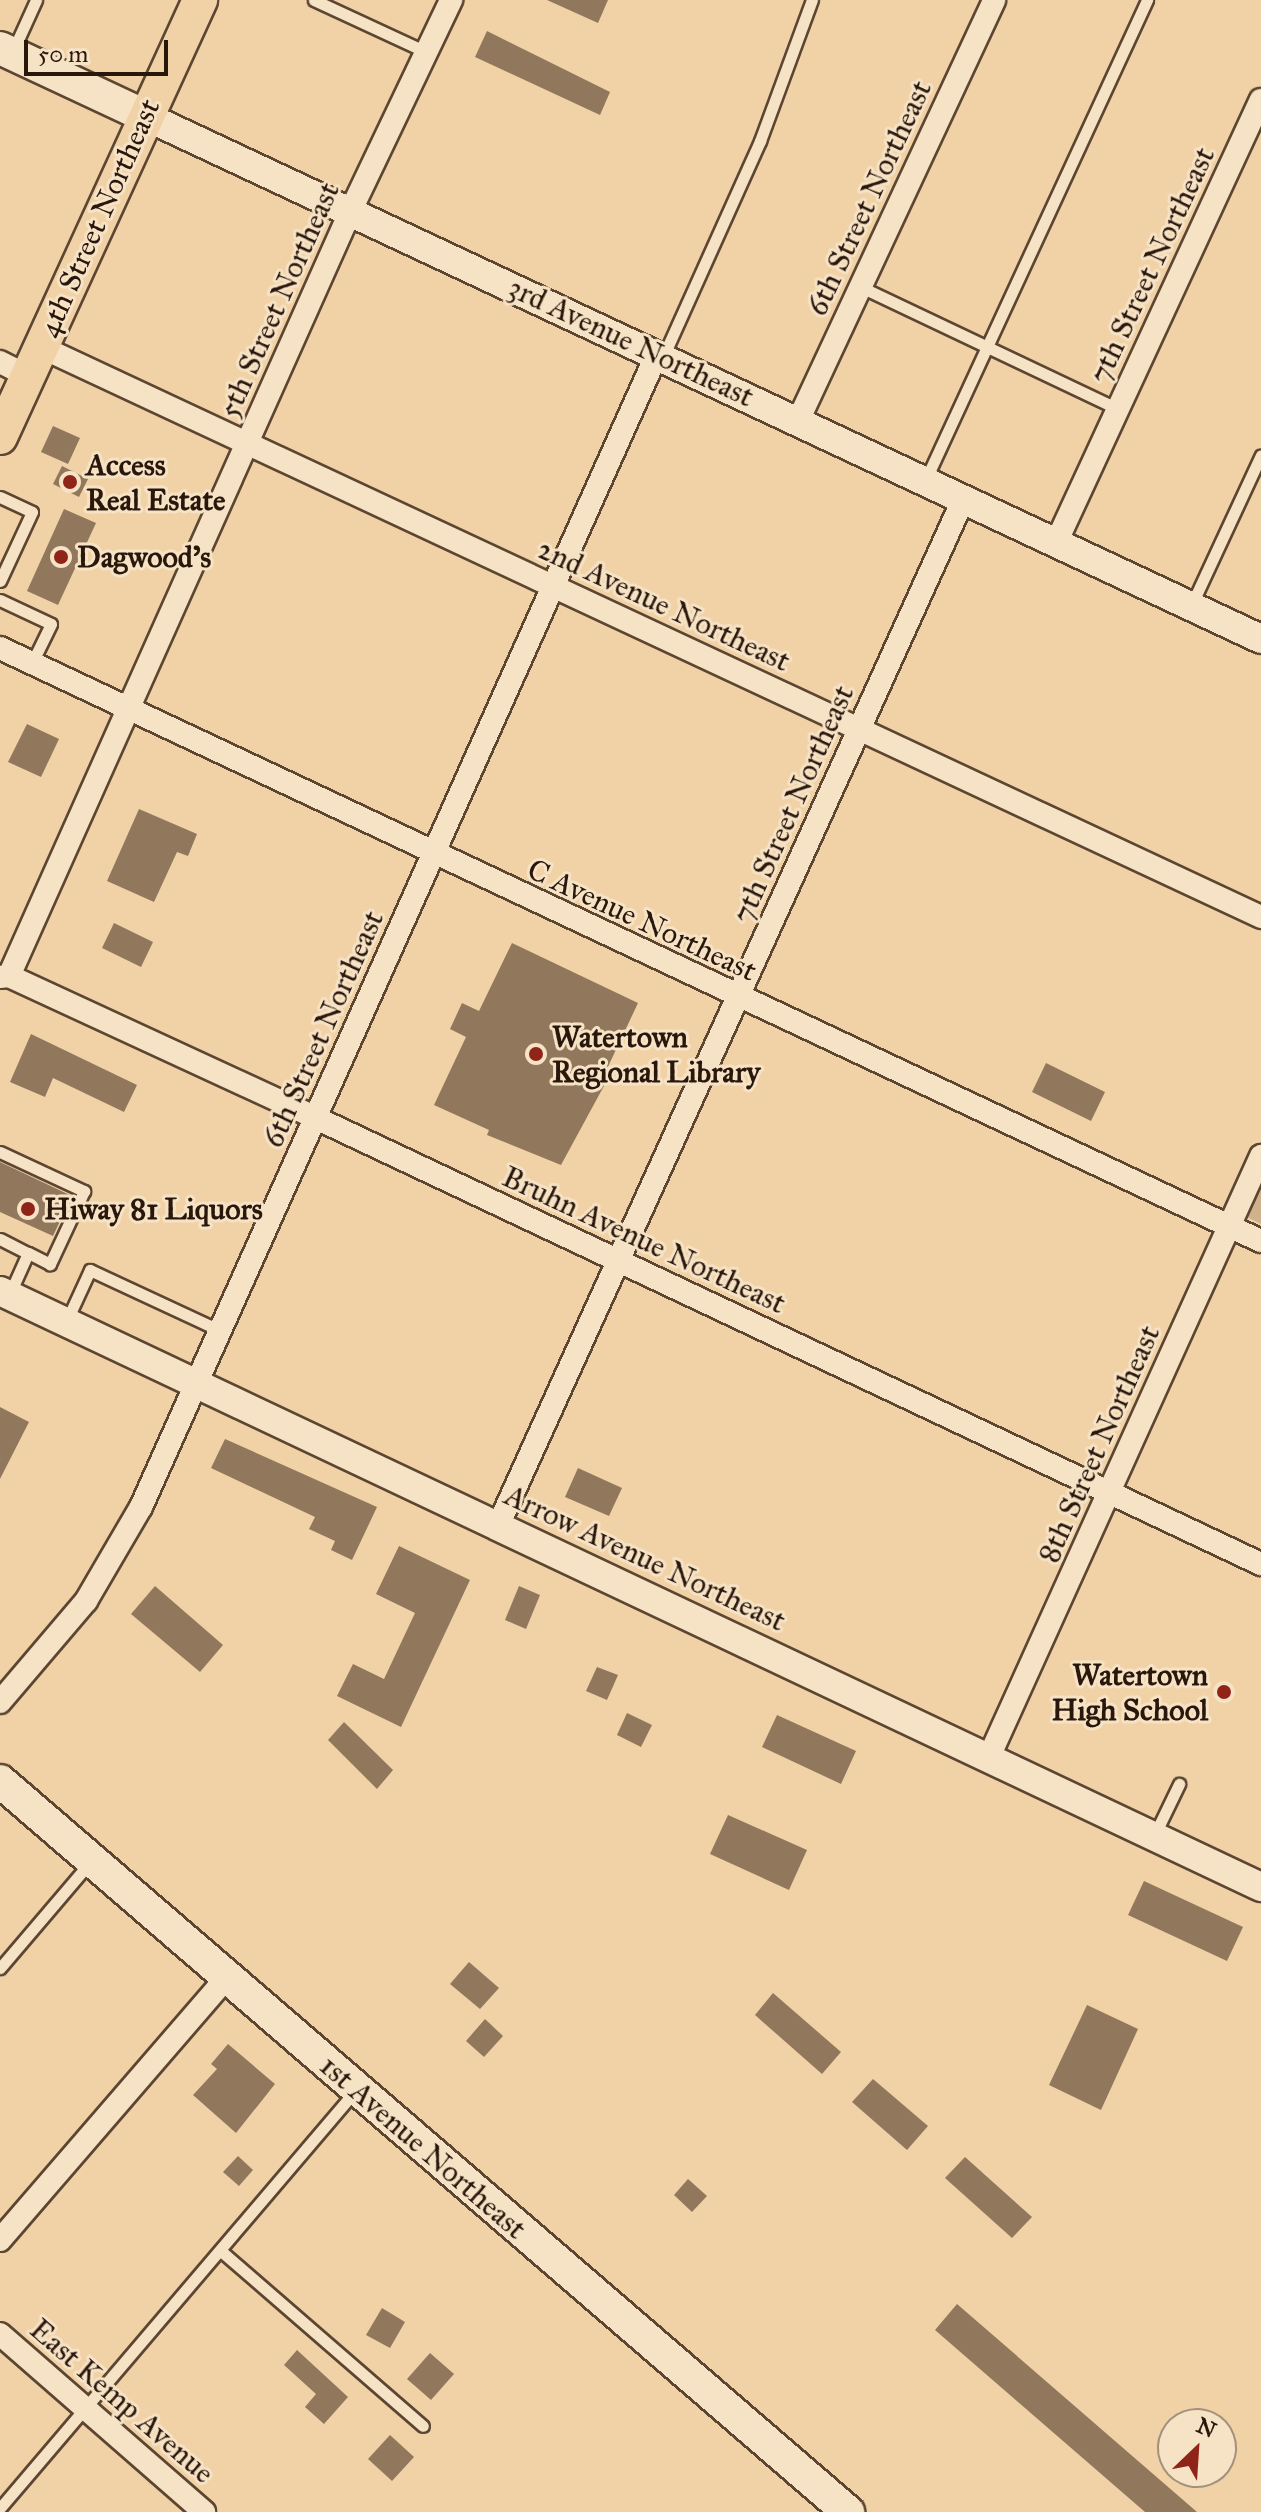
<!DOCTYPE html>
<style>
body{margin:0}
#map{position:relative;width:1261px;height:2512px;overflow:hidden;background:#f1d2a6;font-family:"IM FELL Great Primer",serif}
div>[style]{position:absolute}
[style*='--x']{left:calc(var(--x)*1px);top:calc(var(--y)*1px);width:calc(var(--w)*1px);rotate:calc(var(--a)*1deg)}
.green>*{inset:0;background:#cfb28c}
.building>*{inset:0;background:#91785c}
.roads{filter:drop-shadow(2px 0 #5c4632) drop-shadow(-2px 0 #5c4632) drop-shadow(0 2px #5c4632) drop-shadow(0 -2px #5c4632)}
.service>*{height:11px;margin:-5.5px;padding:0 5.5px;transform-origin:5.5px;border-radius:5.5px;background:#f6e2c5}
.minor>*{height:22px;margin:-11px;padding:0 11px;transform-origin:11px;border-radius:11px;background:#f6e2c5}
.tertiary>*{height:28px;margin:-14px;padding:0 14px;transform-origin:14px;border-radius:14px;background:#f6e2c5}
.secondary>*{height:32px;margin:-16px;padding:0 16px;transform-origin:16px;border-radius:16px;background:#f6e2c5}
.primary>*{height:34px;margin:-17px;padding:0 17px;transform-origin:17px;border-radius:17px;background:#f1d2a6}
.dots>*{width:22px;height:22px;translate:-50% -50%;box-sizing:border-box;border:4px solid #f6e2c5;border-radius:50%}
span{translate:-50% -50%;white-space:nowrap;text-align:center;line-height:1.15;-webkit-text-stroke:6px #f6e2c5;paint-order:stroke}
.street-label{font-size:30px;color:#2a170c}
.poi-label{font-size:30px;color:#2a170c;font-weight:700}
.left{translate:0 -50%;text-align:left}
.right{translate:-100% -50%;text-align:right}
.north{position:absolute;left:1157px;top:2408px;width:80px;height:80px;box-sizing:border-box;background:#f6e2c5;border:2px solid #a4917b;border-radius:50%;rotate:25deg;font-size:22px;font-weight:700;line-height:32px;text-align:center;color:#2a170c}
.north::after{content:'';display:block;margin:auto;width:28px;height:36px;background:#8f2418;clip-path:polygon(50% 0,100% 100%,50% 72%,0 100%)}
.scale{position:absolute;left:24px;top:40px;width:144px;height:36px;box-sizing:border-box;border:4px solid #2a170c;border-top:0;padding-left:10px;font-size:24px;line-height:28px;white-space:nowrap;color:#2a170c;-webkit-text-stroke:6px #f6e2c5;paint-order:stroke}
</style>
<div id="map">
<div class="green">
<i style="clip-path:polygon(1261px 1186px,1261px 1224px,1247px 1217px)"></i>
</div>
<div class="building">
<i style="clip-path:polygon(547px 0,608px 0,598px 23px)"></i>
<i style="clip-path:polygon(487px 31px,610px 92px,600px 115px,475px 57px)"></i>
<i style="clip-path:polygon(53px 426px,80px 438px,68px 464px,41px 452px)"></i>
<i style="clip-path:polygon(62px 466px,88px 479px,79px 497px,53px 484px)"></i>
<i style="clip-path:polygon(64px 509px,96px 523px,58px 605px,27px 591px)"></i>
<i style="clip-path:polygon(27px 724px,59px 739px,41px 777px,8px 762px)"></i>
<i style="clip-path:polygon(139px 809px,197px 834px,188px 856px,177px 852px,154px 902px,107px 881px)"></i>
<i style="clip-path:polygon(114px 923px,153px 942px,141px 967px,102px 948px)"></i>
<i style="clip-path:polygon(512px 943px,638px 1003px,606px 1071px,611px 1073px,561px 1165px,487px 1135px,489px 1130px,434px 1105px,466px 1037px,450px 1029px,462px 1003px,479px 1011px)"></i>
<i style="clip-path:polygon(31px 1034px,137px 1085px,124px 1112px,53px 1078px,45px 1097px,10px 1082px)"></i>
<i style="clip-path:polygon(1046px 1063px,1105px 1092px,1091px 1121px,1032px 1092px)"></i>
<i style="clip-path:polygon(0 1162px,72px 1196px,53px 1236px,0 1212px)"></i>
<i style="clip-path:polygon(0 1407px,29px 1422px,0 1479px)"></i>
<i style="clip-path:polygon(225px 1439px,377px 1507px,352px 1560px,331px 1550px,335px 1541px,309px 1529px,315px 1517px,211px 1468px)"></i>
<i style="clip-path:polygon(578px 1468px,622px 1488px,609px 1516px,565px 1497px)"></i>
<i style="clip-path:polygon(399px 1546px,470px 1580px,401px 1727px,337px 1696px,353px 1664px,384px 1679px,415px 1613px,376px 1594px)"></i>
<i style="clip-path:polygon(155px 1586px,223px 1645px,200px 1672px,131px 1614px)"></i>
<i style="clip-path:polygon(519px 1586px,540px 1595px,526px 1629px,505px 1620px)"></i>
<i style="clip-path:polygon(597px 1667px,618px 1675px,607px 1700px,586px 1691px)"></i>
<i style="clip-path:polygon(627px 1713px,652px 1725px,641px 1747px,617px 1735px)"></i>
<i style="clip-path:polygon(777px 1715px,856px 1751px,841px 1784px,762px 1747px)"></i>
<i style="clip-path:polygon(344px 1722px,393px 1770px,377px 1789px,328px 1740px)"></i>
<i style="clip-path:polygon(728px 1815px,807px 1850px,789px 1890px,710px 1854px)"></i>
<i style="clip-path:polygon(1144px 1881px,1243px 1927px,1227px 1961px,1128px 1915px)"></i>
<i style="clip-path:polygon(469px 1962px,499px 1988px,480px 2009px,450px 1984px)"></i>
<i style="clip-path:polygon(773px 1993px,841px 2052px,822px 2074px,755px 2015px)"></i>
<i style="clip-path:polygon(1087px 2005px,1138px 2029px,1101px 2110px,1049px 2085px)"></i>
<i style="clip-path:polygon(485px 2019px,503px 2036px,484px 2057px,466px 2041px)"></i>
<i style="clip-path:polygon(228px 2044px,275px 2084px,236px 2133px,193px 2095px,217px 2069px,211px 2064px)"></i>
<i style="clip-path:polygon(873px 2079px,928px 2126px,907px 2150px,852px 2102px)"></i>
<i style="clip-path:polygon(238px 2156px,253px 2170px,239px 2186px,223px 2172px)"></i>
<i style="clip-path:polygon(965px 2157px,1032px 2217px,1012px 2238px,945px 2178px)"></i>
<i style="clip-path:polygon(688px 2179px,707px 2196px,692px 2212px,674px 2195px)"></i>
<i style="clip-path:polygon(957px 2304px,1197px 2512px,1145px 2512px,935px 2330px)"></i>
<i style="clip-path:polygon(382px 2308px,405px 2322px,390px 2348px,366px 2335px)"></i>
<i style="clip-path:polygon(297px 2350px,348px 2397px,324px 2424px,305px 2407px,316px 2394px,284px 2365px)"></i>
<i style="clip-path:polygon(430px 2353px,454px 2374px,431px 2400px,407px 2379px)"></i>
<i style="clip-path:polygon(390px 2435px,414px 2457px,392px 2481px,368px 2459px)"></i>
</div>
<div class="roads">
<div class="service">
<i style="--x:314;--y:0;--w:123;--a:24.9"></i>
<i style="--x:12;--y:53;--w:58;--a:-65.6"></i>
<i style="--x:861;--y:287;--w:284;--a:25.4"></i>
<i style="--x:663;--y:357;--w:237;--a:-65.8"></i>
<i style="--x:760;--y:141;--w:150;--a:-69.8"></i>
<i style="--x:925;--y:481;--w:530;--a:-65.22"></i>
<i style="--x:0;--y:497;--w:35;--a:25"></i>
<i style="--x:32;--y:512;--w:76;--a:114.9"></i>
<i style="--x:0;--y:600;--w:56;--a:25.2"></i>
<i style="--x:51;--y:624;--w:43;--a:116"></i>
<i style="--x:1191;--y:606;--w:166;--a:-65.1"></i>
<i style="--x:0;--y:1152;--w:93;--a:24.9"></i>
<i style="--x:84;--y:1191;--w:81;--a:115"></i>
<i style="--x:50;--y:1264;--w:25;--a:-153"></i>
<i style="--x:0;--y:1239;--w:31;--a:27"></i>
<i style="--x:28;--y:1253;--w:44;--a:114.2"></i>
<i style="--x:67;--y:1320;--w:55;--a:-65.3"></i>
<i style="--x:90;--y:1270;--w:145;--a:25"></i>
<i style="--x:1154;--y:1836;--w:58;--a:-64.3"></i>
<i style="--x:0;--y:1968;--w:140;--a:-49.6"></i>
<i style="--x:221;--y:2251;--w:267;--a:40.9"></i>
<i style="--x:0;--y:2508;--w:549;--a:-49.58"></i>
</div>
<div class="minor">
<i style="--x:41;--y:347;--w:1347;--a:25.04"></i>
<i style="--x:0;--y:362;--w:31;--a:27"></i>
<i style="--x:798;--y:421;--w:464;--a:-65"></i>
<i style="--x:1056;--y:543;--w:488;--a:-65.2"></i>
<i style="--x:0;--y:648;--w:1393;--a:25.19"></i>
<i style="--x:9;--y:976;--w:839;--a:-65.94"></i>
<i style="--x:351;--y:210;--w:233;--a:-64.5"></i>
<i style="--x:0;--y:977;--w:9;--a:-6"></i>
<i style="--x:9;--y:976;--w:338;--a:24.8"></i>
<i style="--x:316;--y:1118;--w:1045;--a:25.27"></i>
<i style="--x:498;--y:1526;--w:1126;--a:-65.62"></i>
<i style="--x:0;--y:1702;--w:133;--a:-49.6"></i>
<i style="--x:86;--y:1601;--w:109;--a:-59.7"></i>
<i style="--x:141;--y:1507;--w:1263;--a:-65.89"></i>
<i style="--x:989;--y:1757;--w:660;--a:-65.65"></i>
<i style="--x:0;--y:2240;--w:347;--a:-49.2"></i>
<i style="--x:0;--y:2334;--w:271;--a:41.1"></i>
</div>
<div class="tertiary">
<i style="--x:145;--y:116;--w:1232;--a:25.11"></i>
<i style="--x:0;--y:1291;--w:1395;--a:25.3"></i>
</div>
<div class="secondary">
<i style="--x:0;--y:48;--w:160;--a:25.1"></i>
<i style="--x:0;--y:1781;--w:1120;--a:40.76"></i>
</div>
<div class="primary">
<i style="--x:0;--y:437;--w:481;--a:-65.4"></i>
</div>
</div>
<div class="dots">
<i style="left:70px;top:482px;background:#8f2418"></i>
<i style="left:61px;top:557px;background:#8f2418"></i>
<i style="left:536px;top:1054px;background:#8f2418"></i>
<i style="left:28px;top:1209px;background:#8f2418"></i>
<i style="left:1224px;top:1692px;background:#8f2418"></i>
</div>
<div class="street-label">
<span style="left:869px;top:198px;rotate:-65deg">6th Street Northeast</span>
<span style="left:99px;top:218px;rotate:-66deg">4th Street Northeast</span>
<span style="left:1152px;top:265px;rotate:-65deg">7th Street Northeast</span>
<span style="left:279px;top:300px;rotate:-66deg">5th Street Northeast</span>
<span style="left:631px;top:342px;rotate:25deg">3rd Avenue Northeast</span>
<span style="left:664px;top:605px;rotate:25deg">2nd Avenue Northeast</span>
<span style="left:793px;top:804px;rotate:-66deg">7th Street Northeast</span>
<span style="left:642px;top:920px;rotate:25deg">C Avenue Northeast</span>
<span style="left:323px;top:1029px;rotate:-66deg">6th Street Northeast</span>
<span style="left:644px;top:1240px;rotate:25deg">Bruhn Avenue Northeast</span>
<span style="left:1099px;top:1444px;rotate:-66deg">8th Street Northeast</span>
<span style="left:645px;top:1558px;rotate:25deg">Arrow Avenue Northeast</span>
<span style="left:423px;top:2147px;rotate:41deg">1st Avenue Northeast</span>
<span style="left:122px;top:2401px;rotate:41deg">East Kemp Avenue</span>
</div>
<div class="poi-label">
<span class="left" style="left:86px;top:482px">Access<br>Real Estate</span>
<span class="left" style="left:77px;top:557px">Dagwood's</span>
<span class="left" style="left:552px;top:1054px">Watertown<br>Regional Library</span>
<span class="left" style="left:44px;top:1209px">Hiway 81 Liquors</span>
<span class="right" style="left:1208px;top:1692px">Watertown<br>High School</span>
</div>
<div class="north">N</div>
<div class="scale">50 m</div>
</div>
